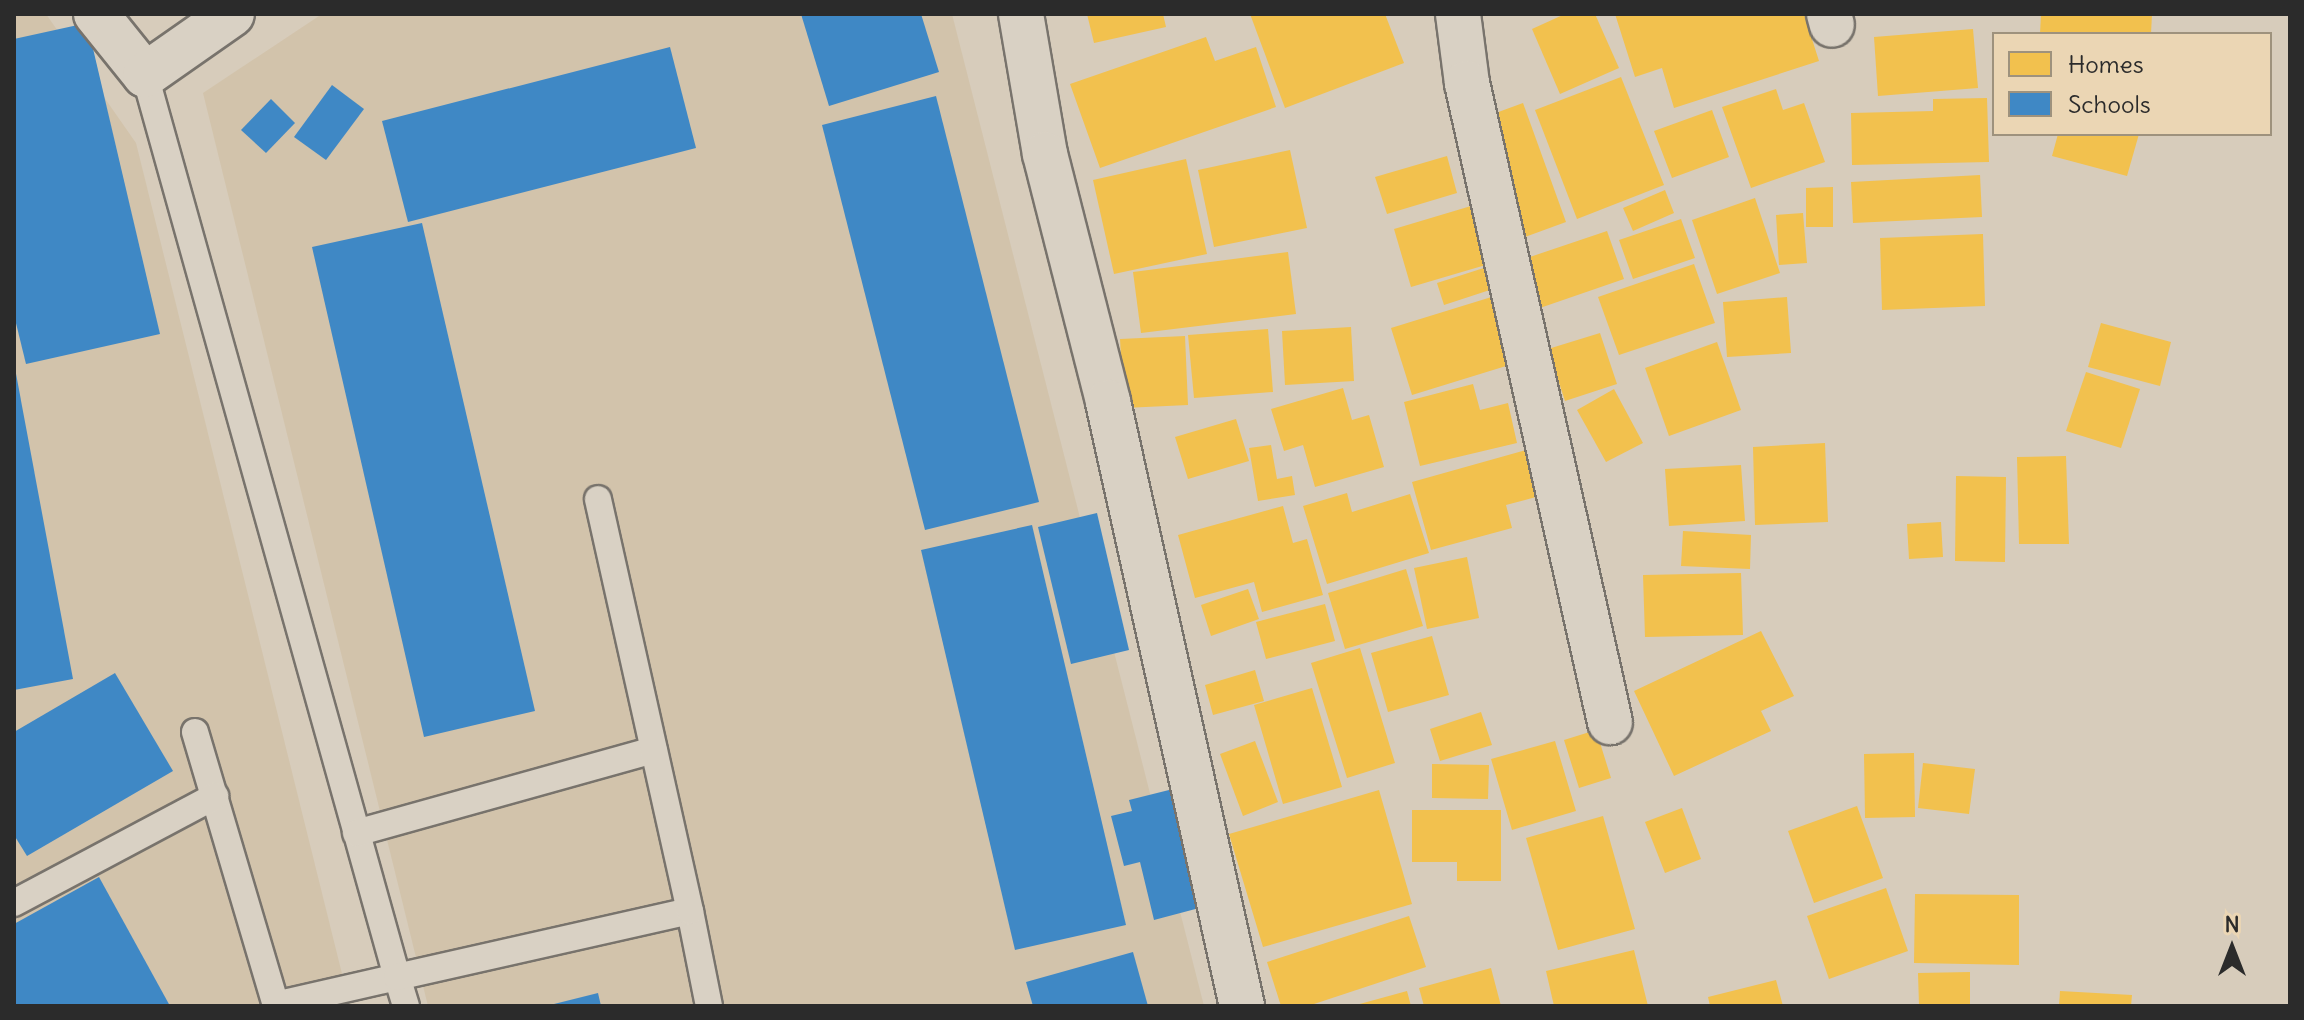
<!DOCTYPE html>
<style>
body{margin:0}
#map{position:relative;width:2304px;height:1020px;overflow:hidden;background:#d7ccbb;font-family:Delius,sans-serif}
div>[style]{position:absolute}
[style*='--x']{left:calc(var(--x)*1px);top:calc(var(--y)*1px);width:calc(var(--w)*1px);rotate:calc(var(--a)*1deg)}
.built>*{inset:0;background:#d2c3ab}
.homes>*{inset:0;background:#f2c14e}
.schools>*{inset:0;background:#3f88c5}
.roads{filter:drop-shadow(2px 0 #78736c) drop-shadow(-2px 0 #78736c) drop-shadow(0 2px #78736c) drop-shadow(0 -2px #78736c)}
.lane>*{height:26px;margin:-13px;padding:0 13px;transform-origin:13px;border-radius:13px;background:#d9d1c4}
.street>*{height:44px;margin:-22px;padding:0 22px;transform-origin:22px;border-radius:22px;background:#d9d1c4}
span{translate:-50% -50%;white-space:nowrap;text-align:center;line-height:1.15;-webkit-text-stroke:8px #ebd6b4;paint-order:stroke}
.frame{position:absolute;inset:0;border:16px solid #2b2b2b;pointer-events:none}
.legend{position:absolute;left:1992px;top:32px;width:280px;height:104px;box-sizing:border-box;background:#ebd6b4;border:2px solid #9e927d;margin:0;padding:10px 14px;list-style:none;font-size:24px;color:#2b2b2b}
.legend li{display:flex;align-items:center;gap:16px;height:40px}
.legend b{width:40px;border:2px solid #9e927d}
.north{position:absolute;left:2192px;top:908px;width:80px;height:80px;-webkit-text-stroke:6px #ebd6b4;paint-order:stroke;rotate:0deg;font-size:22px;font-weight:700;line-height:32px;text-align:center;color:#2b2b2b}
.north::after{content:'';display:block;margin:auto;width:28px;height:36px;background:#2b2b2b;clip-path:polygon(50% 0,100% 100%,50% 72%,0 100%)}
</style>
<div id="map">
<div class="built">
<i style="clip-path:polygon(14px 14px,46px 14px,136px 143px,350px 1006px,14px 1006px)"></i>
<i style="clip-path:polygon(322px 14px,952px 14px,1204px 1006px,428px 1006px,203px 93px)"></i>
</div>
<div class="homes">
<i style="clip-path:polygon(1087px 14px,1163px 14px,1166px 27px,1094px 43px)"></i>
<i style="clip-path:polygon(1250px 14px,1385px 14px,1404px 63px,1285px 108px)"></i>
<i style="clip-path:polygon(1565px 14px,1595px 14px,1619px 68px,1560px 94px,1532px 29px)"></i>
<i style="clip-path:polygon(1615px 14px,1804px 14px,1819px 61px,1674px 108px,1662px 68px,1635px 77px)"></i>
<i style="clip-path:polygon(2041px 14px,2152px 14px,2151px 34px,2040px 34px)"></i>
<i style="clip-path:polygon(1973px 29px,1978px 88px,1878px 96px,1874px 37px)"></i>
<i style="clip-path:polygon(1206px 37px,1215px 61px,1256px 47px,1276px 107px,1100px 168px,1070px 84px)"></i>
<i style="clip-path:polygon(1621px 77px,1664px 185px,1577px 219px,1535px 110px)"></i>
<i style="clip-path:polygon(1776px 89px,1783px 110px,1804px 103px,1825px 162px,1751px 188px,1722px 107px)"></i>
<i style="clip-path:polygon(1987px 98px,1989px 162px,1852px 165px,1851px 113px,1933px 111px,1933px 99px)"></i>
<i style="clip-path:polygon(1523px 103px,1566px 222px,1525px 237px,1482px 118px)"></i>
<i style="clip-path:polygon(1712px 110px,1729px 157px,1672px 178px,1654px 131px)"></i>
<i style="clip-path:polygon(2058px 134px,2139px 134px,2127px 176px,2052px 156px)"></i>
<i style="clip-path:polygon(1290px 150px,1307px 228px,1214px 247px,1198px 170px)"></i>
<i style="clip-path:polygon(1447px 156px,1457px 193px,1387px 214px,1375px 177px)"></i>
<i style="clip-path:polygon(1186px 159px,1207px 254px,1114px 274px,1093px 180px)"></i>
<i style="clip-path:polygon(1980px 175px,1982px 217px,1853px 223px,1851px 182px)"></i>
<i style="clip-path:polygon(1833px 187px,1833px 227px,1806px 227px,1806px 188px)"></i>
<i style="clip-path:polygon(1665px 190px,1674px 213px,1633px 231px,1623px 208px)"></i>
<i style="clip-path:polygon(1755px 198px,1780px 273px,1717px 294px,1692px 220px)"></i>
<i style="clip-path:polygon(1471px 206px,1489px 264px,1411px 287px,1394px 229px)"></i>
<i style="clip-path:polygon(1803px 213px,1807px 263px,1779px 265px,1776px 215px)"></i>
<i style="clip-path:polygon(1681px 219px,1695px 258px,1633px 279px,1619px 240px)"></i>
<i style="clip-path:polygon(1607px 231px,1624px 279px,1537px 309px,1521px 260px)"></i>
<i style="clip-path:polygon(1983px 234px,1985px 306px,1882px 310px,1880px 238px)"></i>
<i style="clip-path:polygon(1288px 252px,1296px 314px,1141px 333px,1133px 272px)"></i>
<i style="clip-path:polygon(1694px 264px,1715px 323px,1619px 355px,1598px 297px)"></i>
<i style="clip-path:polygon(1490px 266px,1496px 288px,1444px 305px,1437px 283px)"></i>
<i style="clip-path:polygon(1498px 295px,1519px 362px,1412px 395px,1391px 328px)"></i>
<i style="clip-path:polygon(1787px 297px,1791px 353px,1727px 357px,1723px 302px)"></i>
<i style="clip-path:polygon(2101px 323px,2171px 342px,2160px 386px,2088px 367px)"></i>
<i style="clip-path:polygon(1351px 327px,1354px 381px,1285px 385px,1282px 331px)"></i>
<i style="clip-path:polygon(1268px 329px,1273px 392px,1194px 398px,1188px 335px)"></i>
<i style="clip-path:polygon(1600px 333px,1617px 384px,1565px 401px,1548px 349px)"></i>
<i style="clip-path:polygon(1185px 336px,1188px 405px,1124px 408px,1120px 339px)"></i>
<i style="clip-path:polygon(1717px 342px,1741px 410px,1669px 436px,1645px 368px)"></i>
<i style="clip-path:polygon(2086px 372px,2140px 389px,2121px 448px,2066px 431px)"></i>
<i style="clip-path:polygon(1473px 384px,1480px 410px,1508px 403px,1517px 443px,1420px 466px,1404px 402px)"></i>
<i style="clip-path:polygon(1343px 388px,1352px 420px,1369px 415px,1384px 467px,1315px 487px,1303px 445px,1284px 451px,1271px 409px)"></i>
<i style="clip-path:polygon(1614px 389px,1643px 443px,1606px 462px,1577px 410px)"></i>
<i style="clip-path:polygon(1236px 419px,1249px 461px,1188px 479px,1175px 437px)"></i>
<i style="clip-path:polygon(1825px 443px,1828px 522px,1755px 525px,1753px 447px)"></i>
<i style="clip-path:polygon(1271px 445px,1277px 479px,1292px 476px,1295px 495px,1258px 501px,1249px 448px)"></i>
<i style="clip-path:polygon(1533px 448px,1547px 494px,1506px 505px,1512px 528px,1431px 550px,1412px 482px)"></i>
<i style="clip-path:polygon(2066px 456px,2069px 544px,2019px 544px,2017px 457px)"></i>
<i style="clip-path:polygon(1741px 465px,1745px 521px,1669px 526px,1665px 469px)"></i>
<i style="clip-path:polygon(1956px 476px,2006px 477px,2005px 562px,1955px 561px)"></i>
<i style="clip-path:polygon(1347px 493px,1352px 512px,1410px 494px,1429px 553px,1327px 584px,1303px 506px)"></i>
<i style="clip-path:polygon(1283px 506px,1293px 543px,1307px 539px,1323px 595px,1262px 612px,1254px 582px,1195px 598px,1178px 535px)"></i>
<i style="clip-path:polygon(1941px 522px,1943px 557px,1909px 559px,1907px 524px)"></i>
<i style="clip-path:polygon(1683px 531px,1751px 535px,1750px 569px,1681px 566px)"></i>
<i style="clip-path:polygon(1467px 557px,1479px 618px,1427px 629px,1414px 568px)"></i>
<i style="clip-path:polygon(1406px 569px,1423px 626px,1345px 649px,1328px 593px)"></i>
<i style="clip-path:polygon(1741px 573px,1743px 635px,1645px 637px,1643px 575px)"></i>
<i style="clip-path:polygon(1248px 589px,1259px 619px,1211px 636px,1201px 605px)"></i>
<i style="clip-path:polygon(1325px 604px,1335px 641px,1266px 659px,1256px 622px)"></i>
<i style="clip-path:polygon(1761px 631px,1794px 696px,1761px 711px,1771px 731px,1674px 776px,1634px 691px)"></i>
<i style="clip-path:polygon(1432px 636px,1449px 695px,1388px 712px,1371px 653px)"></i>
<i style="clip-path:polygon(1360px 648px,1395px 763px,1347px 778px,1311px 663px)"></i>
<i style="clip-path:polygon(1255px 670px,1264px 701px,1213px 715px,1205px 685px)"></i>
<i style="clip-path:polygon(1312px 688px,1342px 787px,1283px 804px,1254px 705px)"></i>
<i style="clip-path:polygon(1481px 712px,1492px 745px,1440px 761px,1430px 729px)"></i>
<i style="clip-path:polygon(1596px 730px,1611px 778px,1579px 788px,1564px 740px)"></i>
<i style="clip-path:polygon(1255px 741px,1278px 802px,1243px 816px,1220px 754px)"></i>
<i style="clip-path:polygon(1555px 741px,1576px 811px,1512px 830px,1491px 759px)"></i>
<i style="clip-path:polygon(1914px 753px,1915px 817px,1865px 818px,1864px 754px)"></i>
<i style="clip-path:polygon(1923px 763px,1975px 769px,1969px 814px,1918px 808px)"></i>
<i style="clip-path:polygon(1432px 764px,1489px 765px,1488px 799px,1432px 798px)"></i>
<i style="clip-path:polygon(1379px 790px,1412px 904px,1263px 947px,1229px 834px)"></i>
<i style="clip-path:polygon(1857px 806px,1883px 878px,1814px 903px,1788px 831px)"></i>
<i style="clip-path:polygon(1682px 808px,1701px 859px,1665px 873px,1645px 822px)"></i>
<i style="clip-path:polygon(1412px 810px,1501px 810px,1501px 881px,1457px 881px,1457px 862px,1412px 862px)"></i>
<i style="clip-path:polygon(1603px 816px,1635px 929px,1558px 950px,1526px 838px)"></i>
<i style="clip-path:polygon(1886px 888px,1908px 951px,1829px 979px,1807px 916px)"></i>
<i style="clip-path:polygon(1915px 894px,2019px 895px,2019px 965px,1914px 963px)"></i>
<i style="clip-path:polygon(1409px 916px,1426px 967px,1308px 1006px,1281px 1006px,1267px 962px)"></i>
<i style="clip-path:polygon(1634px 950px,1648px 1006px,1554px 1006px,1546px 971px)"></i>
<i style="clip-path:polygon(1491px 968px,1501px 1006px,1424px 1006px,1419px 988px)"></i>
<i style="clip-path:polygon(1970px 972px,1970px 1006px,1919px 1006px,1918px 973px)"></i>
<i style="clip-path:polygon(1776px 980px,1783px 1006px,1710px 1006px,1708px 997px)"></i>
<i style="clip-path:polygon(1407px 991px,1411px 1006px,1356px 1006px,1356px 1005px)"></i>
<i style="clip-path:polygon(2060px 991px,2132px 995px,2131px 1006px,2059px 1006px)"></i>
</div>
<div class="schools">
<i style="clip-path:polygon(801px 14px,921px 14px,939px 72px,829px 106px)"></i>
<i style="clip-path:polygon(87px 23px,160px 334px,26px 364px,14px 315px,14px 39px)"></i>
<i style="clip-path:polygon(670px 47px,696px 148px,408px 222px,382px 121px)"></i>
<i style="clip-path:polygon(332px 85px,364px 109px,326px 160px,294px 137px)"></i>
<i style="clip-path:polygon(936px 96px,1039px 502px,925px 530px,822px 125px)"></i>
<i style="clip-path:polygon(271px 99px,295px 123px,266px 153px,241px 130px)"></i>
<i style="clip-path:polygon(422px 223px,535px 711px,424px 737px,312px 247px)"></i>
<i style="clip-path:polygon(14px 363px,73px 679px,14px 690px)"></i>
<i style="clip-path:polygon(1097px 513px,1129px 650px,1071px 664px,1038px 527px)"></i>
<i style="clip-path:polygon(1032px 525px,1126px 925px,1015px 950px,921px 550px)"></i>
<i style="clip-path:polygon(115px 673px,173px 771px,27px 856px,14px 835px,14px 732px)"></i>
<i style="clip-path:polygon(1173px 789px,1203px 907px,1154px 920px,1140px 862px,1124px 866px,1111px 816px,1132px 811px,1129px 800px)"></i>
<i style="clip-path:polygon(99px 877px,170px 1006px,14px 1006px,14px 924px)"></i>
<i style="clip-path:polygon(1133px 952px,1148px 1006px,1033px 1006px,1026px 982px)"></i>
<i style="clip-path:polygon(598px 993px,601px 1006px,550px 1006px,550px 1005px)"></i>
</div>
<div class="roads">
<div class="lane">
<i style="--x:145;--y:75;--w:937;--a:74.39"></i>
<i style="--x:397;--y:977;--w:125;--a:167.1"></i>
<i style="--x:195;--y:732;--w:286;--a:73.5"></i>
<i style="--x:356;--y:833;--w:309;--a:-15.6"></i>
<i style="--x:14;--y:903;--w:228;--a:-28"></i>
<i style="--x:690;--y:911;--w:97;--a:78.7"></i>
<i style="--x:406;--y:1006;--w:30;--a:-107"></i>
<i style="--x:397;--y:977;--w:300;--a:-12.7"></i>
<i style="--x:690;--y:911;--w:422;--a:-102.6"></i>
</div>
<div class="street">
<i style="--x:96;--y:14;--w:78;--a:51.2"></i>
<i style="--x:145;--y:75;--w:106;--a:-35"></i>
<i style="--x:1021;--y:14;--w:142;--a:80.3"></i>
<i style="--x:1045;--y:154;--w:256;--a:75.7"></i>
<i style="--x:1108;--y:402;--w:619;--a:77.49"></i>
<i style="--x:1458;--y:14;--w:70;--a:82.6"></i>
<i style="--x:1467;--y:83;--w:655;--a:77.39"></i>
<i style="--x:1829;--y:14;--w:11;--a:75"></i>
</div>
</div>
<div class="frame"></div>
<ul class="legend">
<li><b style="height:22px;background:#f2c14e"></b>Homes</li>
<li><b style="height:22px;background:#3f88c5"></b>Schools</li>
</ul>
<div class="north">N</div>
</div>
